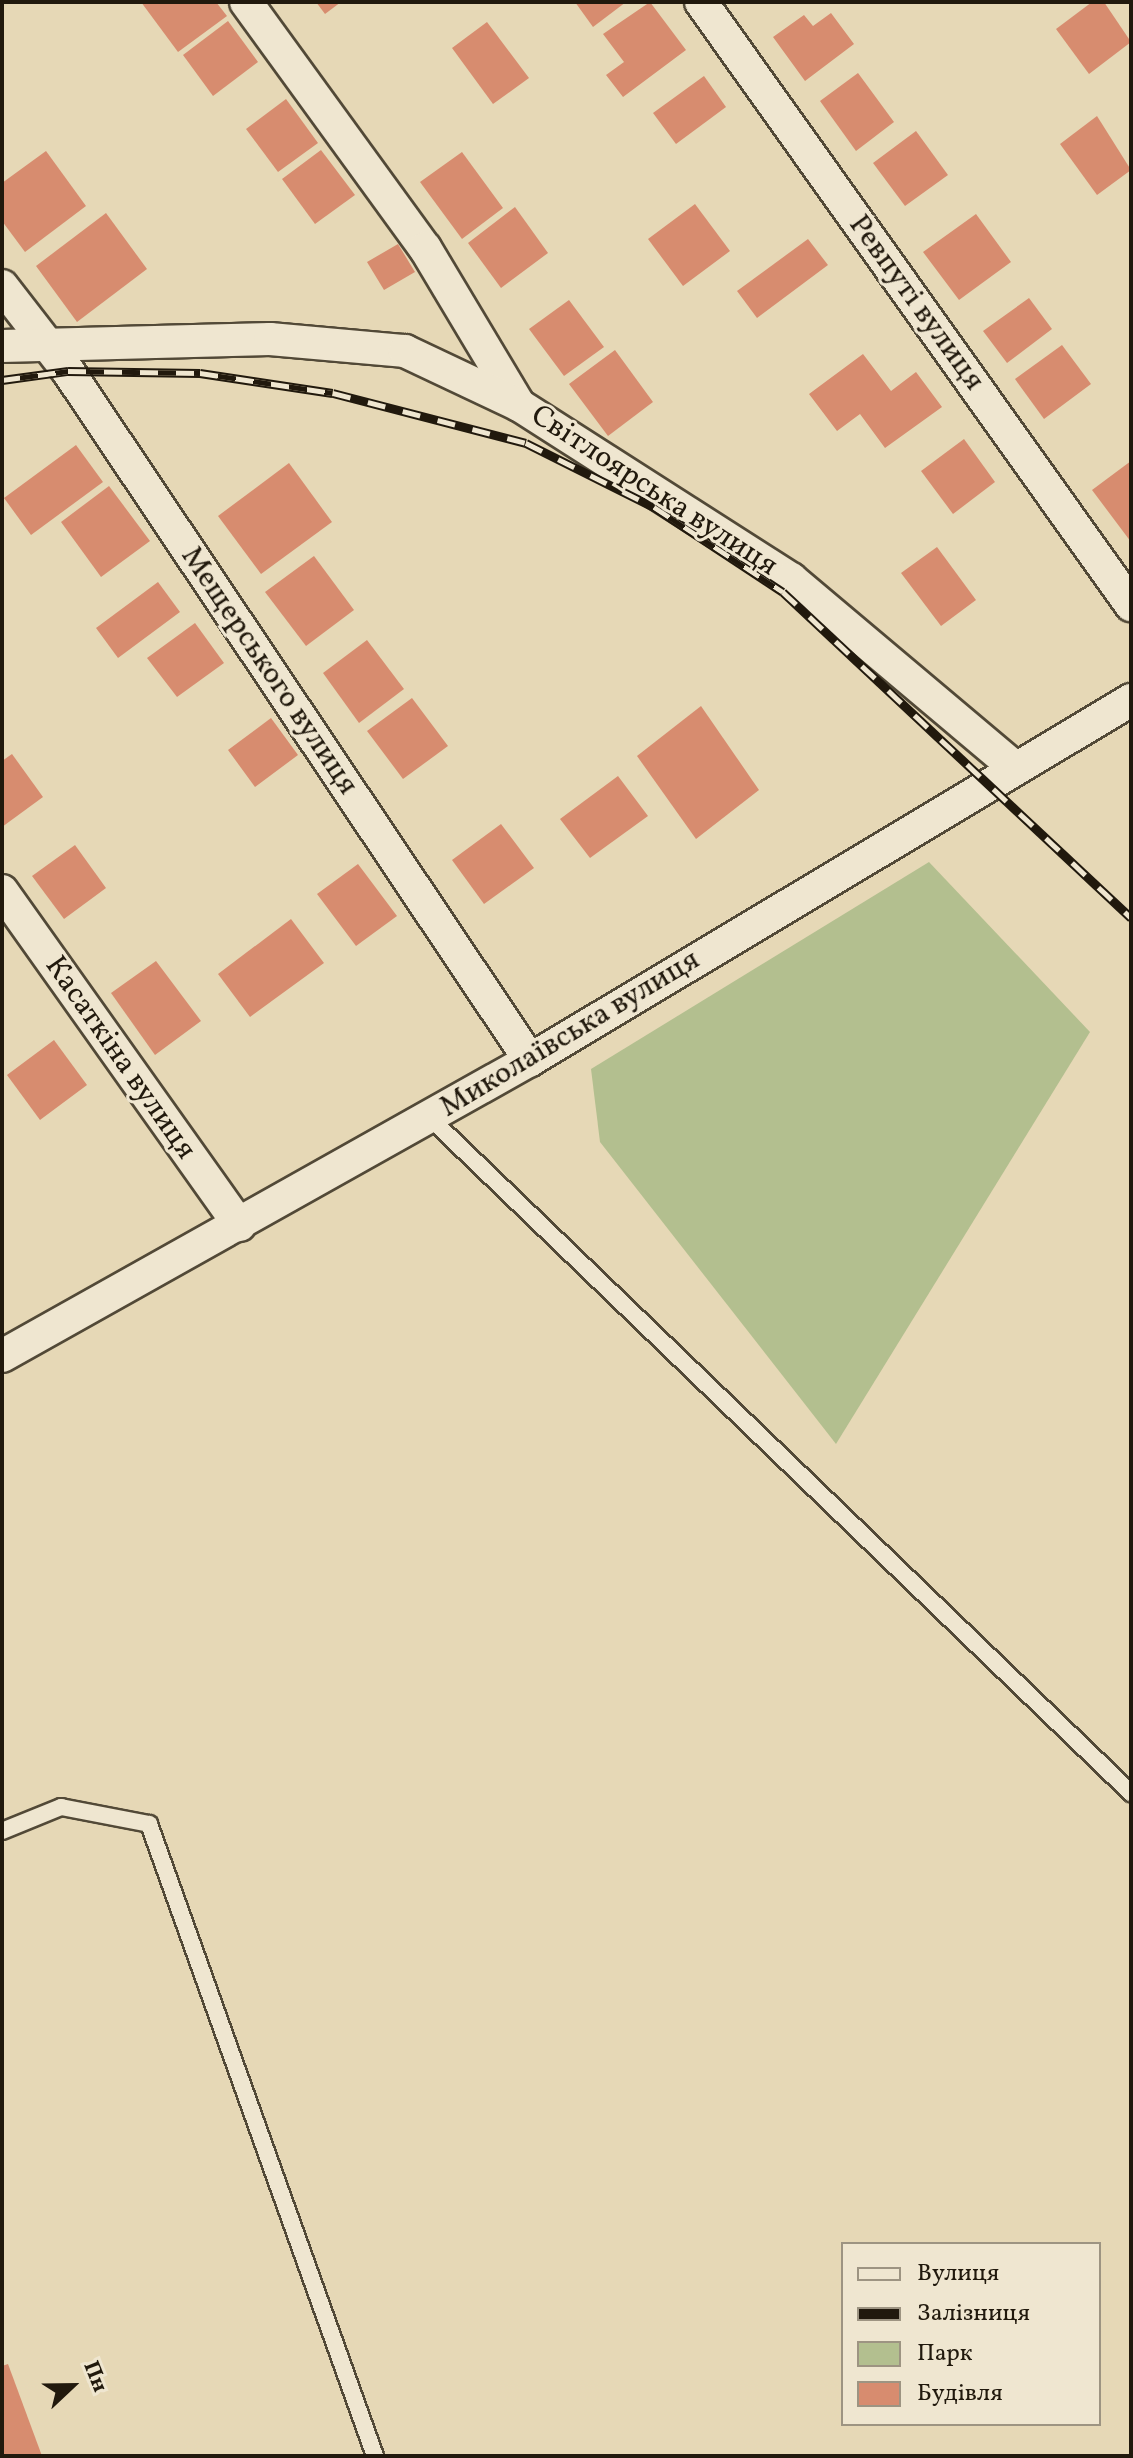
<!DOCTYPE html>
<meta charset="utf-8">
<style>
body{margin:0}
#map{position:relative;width:1133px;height:2458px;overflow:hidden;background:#e6d8b6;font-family:Vollkorn,serif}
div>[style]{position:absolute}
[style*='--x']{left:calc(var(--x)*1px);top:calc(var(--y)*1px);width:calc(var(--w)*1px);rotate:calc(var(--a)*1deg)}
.green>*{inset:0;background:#b3bf8f}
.building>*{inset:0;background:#d78c6f}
.roads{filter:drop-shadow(2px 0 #524937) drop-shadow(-2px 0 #524937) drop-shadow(0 2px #524937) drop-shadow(0 -2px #524937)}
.service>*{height:16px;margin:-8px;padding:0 8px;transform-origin:8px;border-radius:8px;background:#efe6d0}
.minor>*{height:32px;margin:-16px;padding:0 16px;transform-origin:16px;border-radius:16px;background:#efe6d0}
.rail>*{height:9px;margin-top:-4.5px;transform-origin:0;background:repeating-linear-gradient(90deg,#efe6d0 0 18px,#21190d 0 36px);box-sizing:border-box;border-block:2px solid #21190d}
span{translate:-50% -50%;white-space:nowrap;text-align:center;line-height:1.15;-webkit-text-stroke:6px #efe6d0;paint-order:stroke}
.street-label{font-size:30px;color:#21190d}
.frame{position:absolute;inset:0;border:4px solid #21190d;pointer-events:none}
.legend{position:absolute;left:841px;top:2242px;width:260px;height:184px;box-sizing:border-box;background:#efe6d0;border:2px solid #9d9482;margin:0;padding:10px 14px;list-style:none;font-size:24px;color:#21190d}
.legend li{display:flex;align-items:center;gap:16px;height:40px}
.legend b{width:40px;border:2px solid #9d9482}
.north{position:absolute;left:32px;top:2346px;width:80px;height:80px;-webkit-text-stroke:6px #efe6d0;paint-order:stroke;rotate:68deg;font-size:22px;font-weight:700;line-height:32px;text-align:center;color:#21190d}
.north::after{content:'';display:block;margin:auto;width:28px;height:36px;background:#21190d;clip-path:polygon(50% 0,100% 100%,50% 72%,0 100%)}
</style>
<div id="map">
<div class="green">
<i style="clip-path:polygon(929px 862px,1090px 1032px,836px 1444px,600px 1142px,591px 1069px)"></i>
</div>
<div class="building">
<i style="clip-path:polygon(141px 2px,216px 2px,227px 16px,178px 52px)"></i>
<i style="clip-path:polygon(316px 2px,341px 2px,325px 14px)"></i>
<i style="clip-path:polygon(575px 2px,626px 2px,593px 27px)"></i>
<i style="clip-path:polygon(650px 2px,686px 50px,623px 97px,606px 75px,624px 62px,603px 34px)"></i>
<i style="clip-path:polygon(1092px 2px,1104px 2px,1131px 42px,1089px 74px,1056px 29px)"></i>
<i style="clip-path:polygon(831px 13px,854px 44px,805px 81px,773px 37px,804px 15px,813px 26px)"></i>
<i style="clip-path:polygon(228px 21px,258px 62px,213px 96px,183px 55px)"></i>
<i style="clip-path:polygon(487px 22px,529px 78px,493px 104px,452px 48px)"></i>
<i style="clip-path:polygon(858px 73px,894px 122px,856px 151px,820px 101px)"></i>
<i style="clip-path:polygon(704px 76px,726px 107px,676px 144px,653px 113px)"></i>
<i style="clip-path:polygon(286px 99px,318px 143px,278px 172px,246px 129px)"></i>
<i style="clip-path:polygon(1097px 116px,1131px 170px,1097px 195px,1060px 144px)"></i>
<i style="clip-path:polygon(916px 131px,948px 175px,905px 206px,873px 163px)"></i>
<i style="clip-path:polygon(321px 150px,355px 195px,315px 224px,282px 179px)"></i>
<i style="clip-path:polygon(46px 151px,86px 206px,25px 252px,2px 221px,2px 183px)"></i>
<i style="clip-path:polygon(462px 152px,503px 208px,462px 239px,420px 182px)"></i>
<i style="clip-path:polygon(695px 204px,730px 251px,683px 286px,648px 239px)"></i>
<i style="clip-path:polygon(515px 207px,548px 253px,501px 288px,468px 243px)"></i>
<i style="clip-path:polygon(106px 213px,147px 269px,77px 322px,36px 266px)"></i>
<i style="clip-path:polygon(976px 214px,1011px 262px,959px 300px,923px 252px)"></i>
<i style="clip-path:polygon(808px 239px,828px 265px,757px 318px,737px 291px)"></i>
<i style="clip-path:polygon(398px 244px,415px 272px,384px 290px,367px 262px)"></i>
<i style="clip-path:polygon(1029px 298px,1052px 329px,1007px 363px,983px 331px)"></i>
<i style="clip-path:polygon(569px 300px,604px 347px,564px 376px,529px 329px)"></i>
<i style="clip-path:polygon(1062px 345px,1091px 384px,1044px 419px,1015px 379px)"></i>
<i style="clip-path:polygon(615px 350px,653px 402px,608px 436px,569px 384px)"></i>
<i style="clip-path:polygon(863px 354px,891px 391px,916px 372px,942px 407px,885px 448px,860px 414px,837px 431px,809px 394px)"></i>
<i style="clip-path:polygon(964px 439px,995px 482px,953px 514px,921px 471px)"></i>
<i style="clip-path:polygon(76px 445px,103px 482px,31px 535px,4px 498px)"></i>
<i style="clip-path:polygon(1131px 461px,1131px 542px,1092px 490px)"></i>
<i style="clip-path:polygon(289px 463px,332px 522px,261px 574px,218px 516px)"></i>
<i style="clip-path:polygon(109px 486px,150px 541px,101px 577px,61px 522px)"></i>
<i style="clip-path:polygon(937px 547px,976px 600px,941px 626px,901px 573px)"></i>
<i style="clip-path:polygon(314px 556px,354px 610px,306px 646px,265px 592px)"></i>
<i style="clip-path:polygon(158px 582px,180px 612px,118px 658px,96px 628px)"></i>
<i style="clip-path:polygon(195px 623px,224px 663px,177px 697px,147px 658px)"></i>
<i style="clip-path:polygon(367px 640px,404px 689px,359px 723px,323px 673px)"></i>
<i style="clip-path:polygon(412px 698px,448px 746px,403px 779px,367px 731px)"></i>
<i style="clip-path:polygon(701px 706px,759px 790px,696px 839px,637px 756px)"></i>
<i style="clip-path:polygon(271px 718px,298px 755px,255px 787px,228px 750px)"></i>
<i style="clip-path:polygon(12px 754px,43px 797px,2px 827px,2px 761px)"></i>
<i style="clip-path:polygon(618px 776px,648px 816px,590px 858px,560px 819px)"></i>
<i style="clip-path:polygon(501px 824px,534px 868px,484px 904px,452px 860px)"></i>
<i style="clip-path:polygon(75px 845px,106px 888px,64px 919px,32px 876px)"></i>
<i style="clip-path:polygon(358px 864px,397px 916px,356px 946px,317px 894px)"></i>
<i style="clip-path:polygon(291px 919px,324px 963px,250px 1017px,218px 974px)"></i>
<i style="clip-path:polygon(156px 961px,201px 1021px,155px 1055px,111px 993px)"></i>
<i style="clip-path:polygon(54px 1040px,87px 1085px,40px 1120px,7px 1075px)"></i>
<i style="clip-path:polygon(8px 2364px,42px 2456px,2px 2456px,2px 2366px)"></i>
</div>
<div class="roads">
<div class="service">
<i style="--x:429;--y:1117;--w:975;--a:43.92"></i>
<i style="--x:2;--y:1831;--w:64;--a:-22.1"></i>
<i style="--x:61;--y:1807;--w:90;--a:10.9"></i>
<i style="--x:149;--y:1824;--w:671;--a:70.32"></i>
</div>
<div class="minor">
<i style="--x:246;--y:2;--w:304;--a:54"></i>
<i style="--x:425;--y:248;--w:183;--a:59.1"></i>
<i style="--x:519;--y:405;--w:323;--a:32.6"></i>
<i style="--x:791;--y:579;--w:292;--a:40.1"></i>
<i style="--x:701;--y:2;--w:741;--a:54.51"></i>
<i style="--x:2;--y:286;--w:108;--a:52.2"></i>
<i style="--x:68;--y:371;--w:830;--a:56.16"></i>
<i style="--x:2;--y:346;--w:268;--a:-1.5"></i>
<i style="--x:270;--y:339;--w:136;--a:5.1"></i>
<i style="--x:405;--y:351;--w:126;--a:25.3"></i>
<i style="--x:2;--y:891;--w:410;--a:54.6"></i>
<i style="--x:2;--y:1356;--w:605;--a:-29.28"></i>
<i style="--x:530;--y:1060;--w:701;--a:-30.92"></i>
</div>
</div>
<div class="rail">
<i style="--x:2;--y:380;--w:67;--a:-7.8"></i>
<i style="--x:68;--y:371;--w:132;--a:0.9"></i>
<i style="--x:200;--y:373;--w:134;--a:8.6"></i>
<i style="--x:333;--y:393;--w:199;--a:14.5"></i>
<i style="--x:526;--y:443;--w:143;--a:26.6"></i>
<i style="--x:654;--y:507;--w:154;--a:33.4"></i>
<i style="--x:783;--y:592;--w:477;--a:43.1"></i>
</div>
<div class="street-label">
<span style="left:916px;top:303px;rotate:54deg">Ревпуті вулиця</span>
<span style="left:654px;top:491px;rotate:33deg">Світлоярська вулиця</span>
<span style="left:269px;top:671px;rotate:56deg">Мещерського вулиця</span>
<span style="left:570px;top:1034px;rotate:-31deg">Миколаївська вулиця</span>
<span style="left:120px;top:1058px;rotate:55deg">Касаткіна вулиця</span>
</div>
<div class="frame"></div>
<ul class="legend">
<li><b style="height:10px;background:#efe6d0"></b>Вулиця</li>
<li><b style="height:10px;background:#21190d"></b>Залізниця</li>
<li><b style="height:22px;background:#b3bf8f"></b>Парк</li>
<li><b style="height:22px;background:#d78c6f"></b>Будівля</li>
</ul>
<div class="north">Пн</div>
</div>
